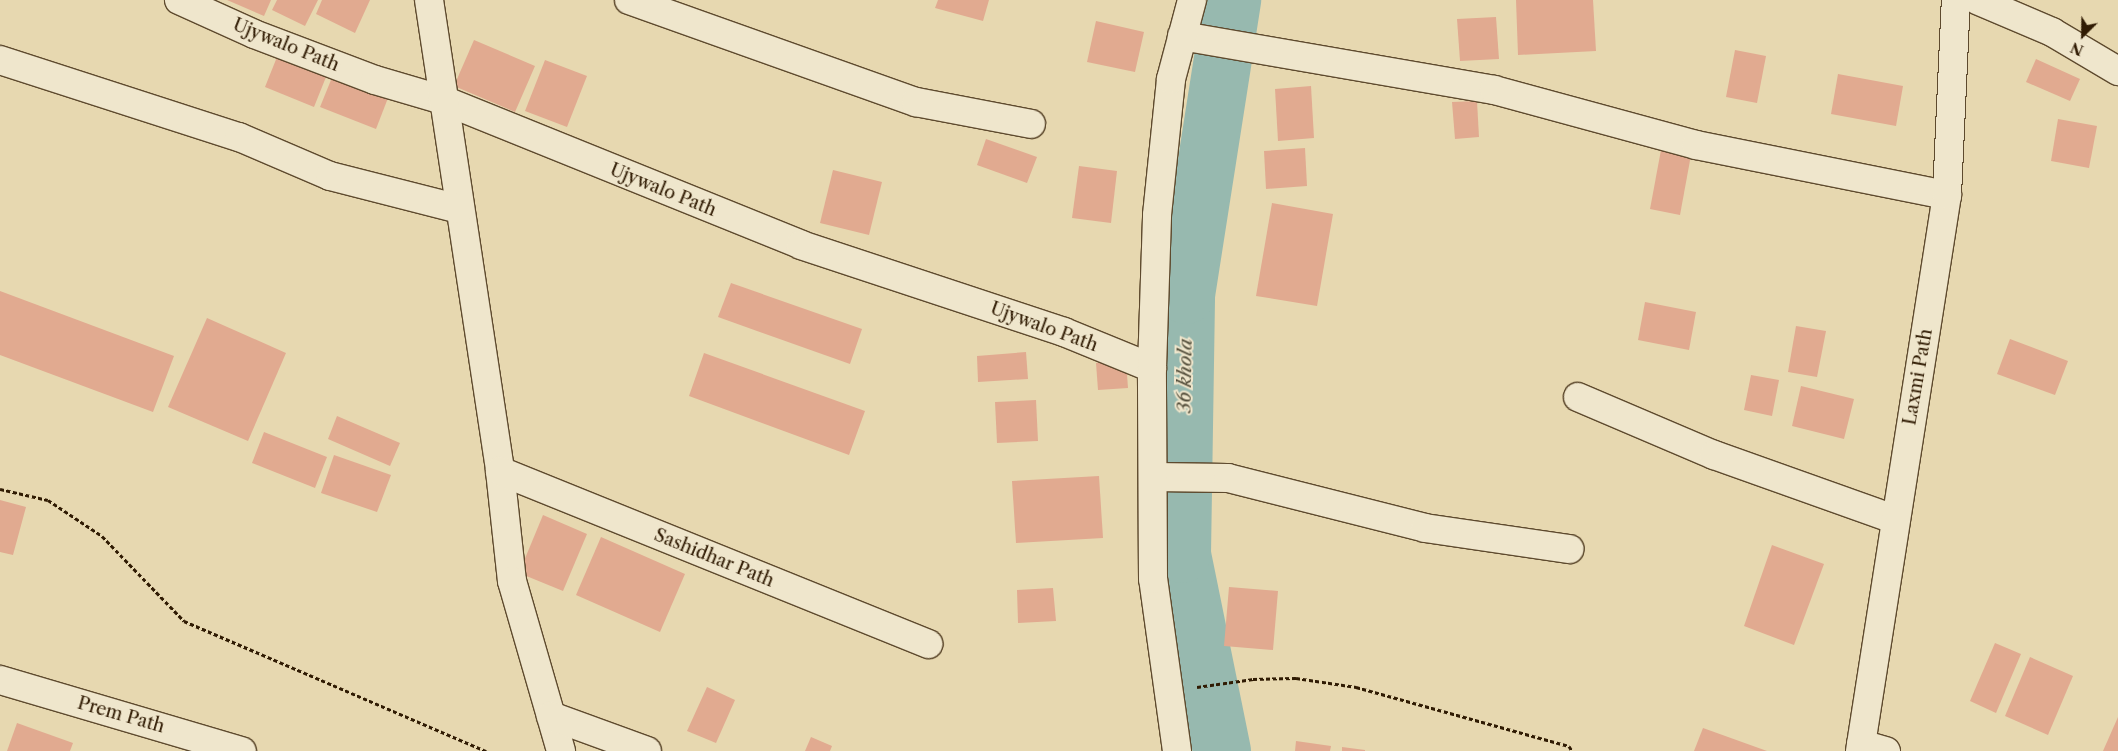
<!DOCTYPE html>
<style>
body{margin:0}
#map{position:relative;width:2118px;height:751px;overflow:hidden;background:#e7d8b0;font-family:"Libre Caslon Text",serif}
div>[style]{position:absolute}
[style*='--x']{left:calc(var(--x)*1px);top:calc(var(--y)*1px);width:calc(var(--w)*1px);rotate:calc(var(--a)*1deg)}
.river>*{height:58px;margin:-29px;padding:0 29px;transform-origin:29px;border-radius:29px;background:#97b9af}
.building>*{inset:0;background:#e1aa90}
.path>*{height:3px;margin-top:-1.5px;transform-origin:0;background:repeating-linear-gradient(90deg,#301b03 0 4px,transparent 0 6.5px)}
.roads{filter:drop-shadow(1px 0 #5e4a2e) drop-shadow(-1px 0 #5e4a2e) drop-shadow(0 1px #5e4a2e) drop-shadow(0 -1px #5e4a2e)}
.street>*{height:28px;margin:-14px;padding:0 14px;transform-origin:14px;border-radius:14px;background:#efe6cc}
span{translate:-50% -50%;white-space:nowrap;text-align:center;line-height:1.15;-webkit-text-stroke:4px #efe6cc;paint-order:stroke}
.street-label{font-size:18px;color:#301b03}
.water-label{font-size:19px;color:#4f4a37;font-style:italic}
.north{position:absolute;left:2058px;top:10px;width:50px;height:50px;-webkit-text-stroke:4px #efe6cc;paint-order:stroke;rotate:203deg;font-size:14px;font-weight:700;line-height:20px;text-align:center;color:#301b03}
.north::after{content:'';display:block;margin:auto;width:18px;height:22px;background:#301b03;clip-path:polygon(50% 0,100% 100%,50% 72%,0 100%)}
</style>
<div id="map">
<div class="river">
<i style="--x:1222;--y:751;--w:201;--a:-101.5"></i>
<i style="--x:1182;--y:554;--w:259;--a:-89.1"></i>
<i style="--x:1186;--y:295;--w:299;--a:-81.1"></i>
</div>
<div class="building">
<i style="clip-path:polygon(227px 0,271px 0,264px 16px)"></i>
<i style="clip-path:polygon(277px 0,318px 0,305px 26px,272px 10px)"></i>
<i style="clip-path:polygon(322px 0,370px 0,355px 33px,316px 14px)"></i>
<i style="clip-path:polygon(938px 0,989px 0,983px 21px,935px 8px)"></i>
<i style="clip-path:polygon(1516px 0,1593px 0,1596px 51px,1518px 55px)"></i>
<i style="clip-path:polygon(1496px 17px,1499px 59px,1460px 61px,1457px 19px)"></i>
<i style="clip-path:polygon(1096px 21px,1144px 32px,1135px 72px,1087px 62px)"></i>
<i style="clip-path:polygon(474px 40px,535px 66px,515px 112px,454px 86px)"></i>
<i style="clip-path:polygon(1735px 50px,1766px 56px,1757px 103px,1726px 97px)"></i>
<i style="clip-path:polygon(279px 52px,328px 72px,314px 107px,265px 87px)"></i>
<i style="clip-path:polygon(2036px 59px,2080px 79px,2070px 101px,2026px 82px)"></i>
<i style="clip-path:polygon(545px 60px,587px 76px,567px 127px,525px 111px)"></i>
<i style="clip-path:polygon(1838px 74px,1903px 86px,1896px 126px,1831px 114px)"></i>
<i style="clip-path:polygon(333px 75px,388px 98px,376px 129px,320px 107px)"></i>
<i style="clip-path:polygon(1311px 86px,1314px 138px,1278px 141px,1275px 89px)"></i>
<i style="clip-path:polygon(1477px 101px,1479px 137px,1455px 139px,1452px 102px)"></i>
<i style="clip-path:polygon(2058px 119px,2097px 126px,2089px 168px,2051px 161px)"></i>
<i style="clip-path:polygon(986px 139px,1037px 157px,1027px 183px,977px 165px)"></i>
<i style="clip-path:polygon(1305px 148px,1307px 186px,1266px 189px,1264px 151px)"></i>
<i style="clip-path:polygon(1661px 150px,1691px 155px,1680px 215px,1650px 209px)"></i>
<i style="clip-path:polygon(1079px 166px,1117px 171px,1111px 223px,1072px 218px)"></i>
<i style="clip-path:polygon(833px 170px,882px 182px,869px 235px,820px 223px)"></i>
<i style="clip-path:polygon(1272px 203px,1333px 214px,1317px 306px,1256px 296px)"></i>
<i style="clip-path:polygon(731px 283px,862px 329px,850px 364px,718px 317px)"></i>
<i style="clip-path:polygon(0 291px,174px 356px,153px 412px,0 355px)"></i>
<i style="clip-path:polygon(1645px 302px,1696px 312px,1689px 350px,1638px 340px)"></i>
<i style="clip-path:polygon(207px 318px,286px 353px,248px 441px,168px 407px)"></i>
<i style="clip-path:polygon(1796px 326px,1826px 331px,1817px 377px,1788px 372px)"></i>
<i style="clip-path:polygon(2010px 339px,2068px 361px,2055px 395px,1997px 374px)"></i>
<i style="clip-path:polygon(1026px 352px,1028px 379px,978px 382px,977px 356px)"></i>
<i style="clip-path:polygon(704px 353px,865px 411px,849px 455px,689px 396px)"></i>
<i style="clip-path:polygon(1126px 361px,1128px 388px,1098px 390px,1096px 363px)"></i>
<i style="clip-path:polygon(1751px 375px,1779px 380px,1772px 416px,1744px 410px)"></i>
<i style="clip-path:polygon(1801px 386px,1854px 399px,1844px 439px,1792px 426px)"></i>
<i style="clip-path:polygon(1036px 400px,1038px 441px,997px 443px,995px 402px)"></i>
<i style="clip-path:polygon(337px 416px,400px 443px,390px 466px,328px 439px)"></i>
<i style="clip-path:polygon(264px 432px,327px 457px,315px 488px,252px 463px)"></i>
<i style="clip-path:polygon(334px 455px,391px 475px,377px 512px,321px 493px)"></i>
<i style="clip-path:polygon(1099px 476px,1103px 538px,1016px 543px,1012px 481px)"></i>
<i style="clip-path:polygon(0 500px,26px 507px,13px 555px,0 552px)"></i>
<i style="clip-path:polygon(543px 515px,587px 534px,563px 591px,519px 573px)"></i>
<i style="clip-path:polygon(601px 537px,685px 574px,660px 632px,576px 595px)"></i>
<i style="clip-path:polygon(1772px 545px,1824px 564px,1794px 645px,1744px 626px)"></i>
<i style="clip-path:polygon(1229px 587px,1278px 591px,1273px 650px,1224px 646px)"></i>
<i style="clip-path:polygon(1053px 588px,1056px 621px,1018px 623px,1017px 590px)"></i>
<i style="clip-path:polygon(1995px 643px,2021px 654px,1996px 713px,1970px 701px)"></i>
<i style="clip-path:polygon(2030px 657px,2073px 676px,2048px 735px,2005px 716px)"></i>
<i style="clip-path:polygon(707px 687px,735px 700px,716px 743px,687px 731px)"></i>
<i style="clip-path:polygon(2118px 717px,2118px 751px,2103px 751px)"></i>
<i style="clip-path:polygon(17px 723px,73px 743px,70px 751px,7px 751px)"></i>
<i style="clip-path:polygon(1703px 728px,1767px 751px,1694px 751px)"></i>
<i style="clip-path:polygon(811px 737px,832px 746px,830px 751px,805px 751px)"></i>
<i style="clip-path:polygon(1296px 741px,1331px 746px,1330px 751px,1295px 751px)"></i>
<i style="clip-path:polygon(1342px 747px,1365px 750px,1365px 751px,1342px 751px)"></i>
</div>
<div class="path">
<i style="--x:0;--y:489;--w:49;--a:12.9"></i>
<i style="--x:48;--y:500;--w:65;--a:33.7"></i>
<i style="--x:102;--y:536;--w:118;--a:46"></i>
<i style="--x:184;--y:621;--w:329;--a:23.3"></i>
<i style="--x:1197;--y:687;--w:57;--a:-8.1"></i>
<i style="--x:1253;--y:679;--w:43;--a:-1.3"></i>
<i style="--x:1296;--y:678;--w:61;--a:8.5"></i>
<i style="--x:1356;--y:687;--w:221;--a:15.5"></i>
<i style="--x:1569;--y:746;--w:6;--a:59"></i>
</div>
<div class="roads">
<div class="street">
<i style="--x:179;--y:0;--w:82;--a:24.4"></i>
<i style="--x:254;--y:34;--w:129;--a:20.8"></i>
<i style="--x:375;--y:80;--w:71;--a:16.4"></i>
<i style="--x:443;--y:100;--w:386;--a:22"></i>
<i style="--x:801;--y:245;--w:277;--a:18.3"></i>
<i style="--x:1064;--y:332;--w:95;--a:22.2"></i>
<i style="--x:429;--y:0;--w:476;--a:81.4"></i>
<i style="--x:500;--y:471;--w:111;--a:83.8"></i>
<i style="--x:512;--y:581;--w:177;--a:73.9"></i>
<i style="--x:629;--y:0;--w:305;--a:19.6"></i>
<i style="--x:916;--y:102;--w:117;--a:10.8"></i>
<i style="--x:1977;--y:0;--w:82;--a:23.1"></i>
<i style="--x:2052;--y:32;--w:77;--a:30.6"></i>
<i style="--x:1182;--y:36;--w:317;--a:9.8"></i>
<i style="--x:1494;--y:90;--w:209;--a:15.2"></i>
<i style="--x:1696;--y:145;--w:256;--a:11.3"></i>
<i style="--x:0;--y:60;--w:251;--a:17.9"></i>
<i style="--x:239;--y:137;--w:99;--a:23.2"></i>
<i style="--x:330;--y:176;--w:133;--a:14.3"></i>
<i style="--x:1578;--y:397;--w:148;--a:23.1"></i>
<i style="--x:1714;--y:455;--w:191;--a:19.6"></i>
<i style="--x:500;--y:471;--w:462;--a:22"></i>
<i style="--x:1154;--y:477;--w:74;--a:0.8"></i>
<i style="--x:1228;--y:478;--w:203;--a:14.2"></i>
<i style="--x:1425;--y:528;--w:146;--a:8.3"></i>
<i style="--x:0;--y:680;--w:252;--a:16.4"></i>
<i style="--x:551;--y:716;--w:102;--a:20"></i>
<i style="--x:1861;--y:744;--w:26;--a:16"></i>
<i style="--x:1177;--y:751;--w:174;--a:-97.9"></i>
<i style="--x:1153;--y:579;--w:211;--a:-90.3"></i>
<i style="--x:1152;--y:368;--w:153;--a:-88.1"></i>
<i style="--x:1157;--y:215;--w:137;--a:-84.1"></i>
<i style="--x:1171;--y:79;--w:82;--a:-75.1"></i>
<i style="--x:1860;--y:751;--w:563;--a:-81.11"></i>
<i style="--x:1947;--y:195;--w:195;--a:-87.4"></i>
</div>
</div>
<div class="street-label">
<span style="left:286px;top:45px;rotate:22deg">Ujywalo Path</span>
<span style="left:663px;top:190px;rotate:22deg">Ujywalo Path</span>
<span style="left:1044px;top:327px;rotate:20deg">Ujywalo Path</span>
<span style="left:1918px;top:377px;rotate:-80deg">Laxmi Path</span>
<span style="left:714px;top:558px;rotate:22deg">Sashidhar Path</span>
<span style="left:121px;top:715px;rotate:16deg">Prem Path</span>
</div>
<div class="water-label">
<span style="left:1185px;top:376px;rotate:-89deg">36 khola</span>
</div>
<div class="north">N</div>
</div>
